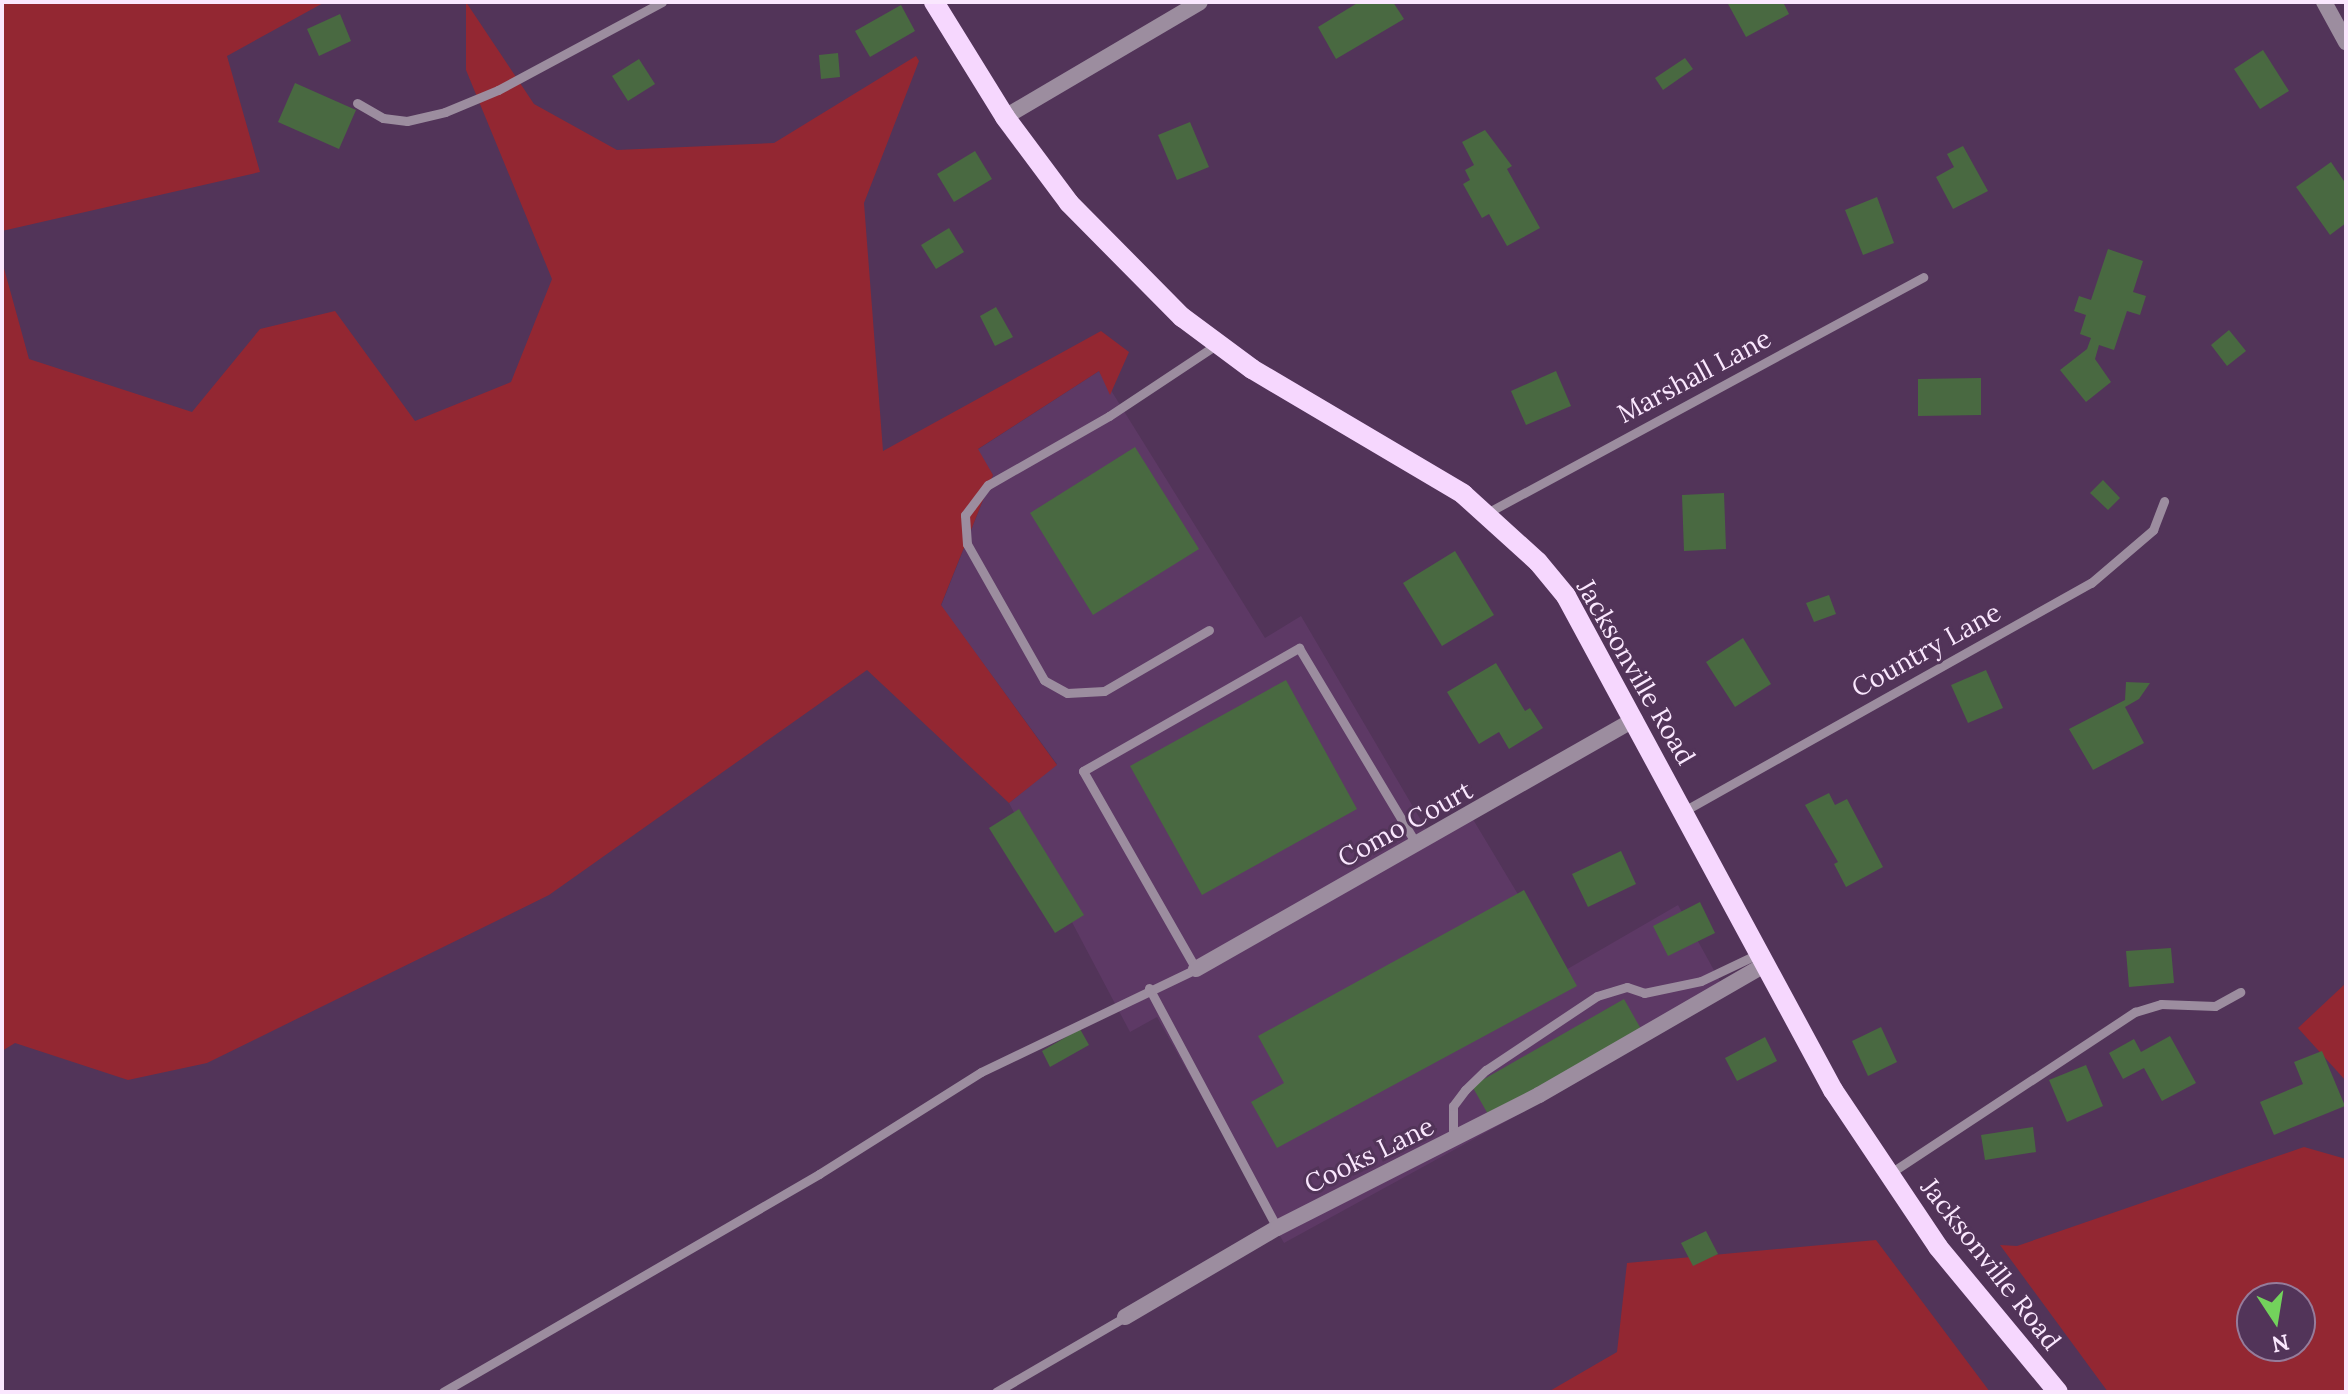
<!DOCTYPE html>
<style>
body{margin:0}
#map{position:relative;width:2348px;height:1394px;overflow:hidden;background:#523459;font-family:Lora,serif}
div>[style]{position:absolute}
[style*='--x']{left:calc(var(--x)*1px);top:calc(var(--y)*1px);width:calc(var(--w)*1px);rotate:calc(var(--a)*1deg)}
.built>*{inset:0;background:#5d3965}
.green>*{inset:0;background:#932732}
.building>*{inset:0;background:#496941}
.service>*{height:9px;margin:-4.5px;padding:0 4.5px;transform-origin:4.5px;border-radius:4.5px;background:#9c8d9f}
.minor>*{height:16px;margin:-8px;padding:0 8px;transform-origin:8px;border-radius:8px;background:#9c8d9f}
.primary>*{height:20px;margin:-10px;padding:0 10px;transform-origin:10px;border-radius:10px;background:#f6d7fe}
span{translate:-50% -50%;white-space:nowrap;text-align:center;line-height:1.15;-webkit-text-stroke:6px #523459;paint-order:stroke}
.street-label{font-size:26px;color:#fae7fe}
.frame{position:absolute;inset:0;border:4px solid #fae7fe;pointer-events:none}
.north{position:absolute;left:2236px;top:1282px;width:80px;height:80px;box-sizing:border-box;background:#523459;border:2px solid #957c9b;border-radius:50%;rotate:168deg;font-size:22px;font-weight:700;line-height:32px;text-align:center;color:#fae7fe}
.north::after{content:'';display:block;margin:auto;width:28px;height:36px;background:#73d25c;clip-path:polygon(50% 0,100% 100%,50% 72%,0 100%)}
</style>
<div id="map">
<div class="built">
<i style="clip-path:polygon(1099px 371px,1265px 638px,1301px 616px,1429px 834px,1468px 811px,1564px 971px,1678px 905px,1726px 992px,1576px 1083px,1284px 1243px,1157px 1017px,1130px 1032px,1009px 803px,1057px 764px,941px 606px,993px 475px,977px 450px)"></i>
</div>
<div class="green">
<i style="clip-path:polygon(2px 2px,325px 2px,227px 56px,260px 172px,2px 231px)"></i>
<i style="clip-path:polygon(466px 2px,534px 104px,617px 150px,774px 143px,916px 56px,919px 61px,864px 203px,883px 451px,1101px 331px,1129px 352px,1110px 395px,1099px 371px,978px 449px,993px 475px,941px 605px,1057px 765px,1009px 803px,867px 670px,549px 895px,207px 1063px,128px 1080px,15px 1043px,2px 1051px,2px 261px,29px 359px,192px 412px,260px 329px,335px 311px,415px 421px,511px 382px,552px 279px,466px 70px)"></i>
<i style="clip-path:polygon(2346px 983px,2346px 1081px,2298px 1028px)"></i>
<i style="clip-path:polygon(evenodd,2304px 1147px,2346px 1159px,2346px 1392px,2108px 1392px,2000px 1245px,2017px 1246px,2304px 1147px,2300px 1298px,2300px 1346px,2252px 1346px,2252px 1298px,2300px 1298px)"></i>
<i style="clip-path:polygon(1876px 1240px,1990px 1392px,1548px 1392px,1617px 1352px,1627px 1263px)"></i>
</div>
<div class="building">
<i style="clip-path:polygon(1359px 2px,1393px 2px,1404px 19px,1336px 59px,1318px 27px)"></i>
<i style="clip-path:polygon(1727px 2px,1783px 2px,1789px 14px,1746px 37px)"></i>
<i style="clip-path:polygon(901px 5px,915px 31px,870px 57px,855px 31px)"></i>
<i style="clip-path:polygon(340px 14px,351px 41px,319px 56px,307px 29px)"></i>
<i style="clip-path:polygon(2263px 50px,2289px 91px,2260px 109px,2234px 69px)"></i>
<i style="clip-path:polygon(838px 53px,840px 77px,821px 79px,819px 55px)"></i>
<i style="clip-path:polygon(1685px 58px,1693px 69px,1663px 90px,1655px 78px)"></i>
<i style="clip-path:polygon(639px 59px,655px 84px,628px 101px,612px 76px)"></i>
<i style="clip-path:polygon(295px 83px,356px 110px,339px 149px,278px 122px)"></i>
<i style="clip-path:polygon(1190px 122px,1209px 167px,1177px 180px,1158px 135px)"></i>
<i style="clip-path:polygon(1485px 130px,1512px 166px,1507px 169px,1540px 228px,1507px 246px,1489px 214px,1482px 218px,1463px 184px,1470px 180px,1465px 170px,1474px 165px,1462px 142px)"></i>
<i style="clip-path:polygon(1963px 146px,1988px 191px,1953px 209px,1936px 177px,1954px 167px,1947px 154px)"></i>
<i style="clip-path:polygon(975px 151px,992px 179px,954px 202px,937px 174px)"></i>
<i style="clip-path:polygon(2331px 162px,2346px 184px,2346px 223px,2330px 235px,2296px 187px)"></i>
<i style="clip-path:polygon(1877px 197px,1894px 243px,1863px 255px,1845px 210px)"></i>
<i style="clip-path:polygon(949px 228px,964px 252px,936px 269px,921px 245px)"></i>
<i style="clip-path:polygon(2108px 249px,2143px 261px,2133px 292px,2146px 296px,2140px 315px,2127px 311px,2114px 350px,2099px 345px,2095px 359px,2111px 382px,2086px 402px,2060px 370px,2087px 349px,2091px 338px,2080px 334px,2086px 315px,2074px 311px,2079px 296px,2091px 300px)"></i>
<i style="clip-path:polygon(996px 307px,1013px 337px,995px 346px,980px 316px)"></i>
<i style="clip-path:polygon(2229px 330px,2246px 351px,2227px 366px,2211px 345px)"></i>
<i style="clip-path:polygon(1556px 371px,1571px 406px,1526px 425px,1511px 391px)"></i>
<i style="clip-path:polygon(1981px 378px,1981px 415px,1918px 416px,1918px 379px)"></i>
<i style="clip-path:polygon(1135px 447px,1199px 549px,1093px 615px,1030px 513px)"></i>
<i style="clip-path:polygon(2103px 480px,2120px 498px,2108px 510px,2090px 493px)"></i>
<i style="clip-path:polygon(1724px 493px,1726px 549px,1684px 551px,1682px 495px)"></i>
<i style="clip-path:polygon(1455px 551px,1494px 615px,1442px 646px,1403px 583px)"></i>
<i style="clip-path:polygon(1829px 595px,1836px 614px,1814px 622px,1806px 603px)"></i>
<i style="clip-path:polygon(1743px 638px,1771px 684px,1735px 707px,1706px 662px)"></i>
<i style="clip-path:polygon(1496px 663px,1525px 711px,1530px 708px,1543px 728px,1509px 749px,1499px 732px,1479px 744px,1447px 692px)"></i>
<i style="clip-path:polygon(1986px 670px,2003px 708px,1968px 723px,1951px 685px)"></i>
<i style="clip-path:polygon(1286px 680px,1357px 809px,1202px 895px,1130px 766px)"></i>
<i style="clip-path:polygon(2126px 682px,2150px 683px,2139px 699px,2125px 707px,2144px 743px,2093px 770px,2069px 729px,2125px 700px)"></i>
<i style="clip-path:polygon(1829px 793px,1835px 805px,1847px 799px,1883px 867px,1846px 887px,1834px 864px,1838px 862px,1805px 805px)"></i>
<i style="clip-path:polygon(1019px 809px,1084px 915px,1055px 933px,989px 828px)"></i>
<i style="clip-path:polygon(1621px 851px,1636px 884px,1588px 907px,1572px 874px)"></i>
<i style="clip-path:polygon(1524px 890px,1577px 986px,1277px 1148px,1251px 1102px,1284px 1083px,1258px 1036px)"></i>
<i style="clip-path:polygon(1700px 902px,1715px 933px,1668px 956px,1653px 926px)"></i>
<i style="clip-path:polygon(2171px 948px,2174px 983px,2129px 987px,2126px 951px)"></i>
<i style="clip-path:polygon(1624px 999px,1641px 1029px,1489px 1116px,1472px 1086px)"></i>
<i style="clip-path:polygon(1881px 1027px,1897px 1062px,1868px 1076px,1852px 1041px)"></i>
<i style="clip-path:polygon(1080px 1029px,1089px 1045px,1050px 1067px,1042px 1051px)"></i>
<i style="clip-path:polygon(2170px 1036px,2196px 1083px,2162px 1101px,2144px 1068px,2123px 1079px,2109px 1053px,2134px 1039px,2141px 1052px)"></i>
<i style="clip-path:polygon(1765px 1037px,1777px 1061px,1737px 1081px,1725px 1058px)"></i>
<i style="clip-path:polygon(2322px 1051px,2345px 1106px,2274px 1135px,2260px 1102px,2303px 1084px,2294px 1062px)"></i>
<i style="clip-path:polygon(2086px 1065px,2103px 1106px,2067px 1122px,2049px 1080px)"></i>
<i style="clip-path:polygon(2033px 1127px,2036px 1152px,1985px 1160px,1981px 1135px)"></i>
<i style="clip-path:polygon(1706px 1231px,1718px 1254px,1693px 1266px,1681px 1243px)"></i>
</div>
<div class="service">
<i style="--x:357;--y:103;--w:30;--a:30"></i>
<i style="--x:383;--y:118;--w:24;--a:7"></i>
<i style="--x:407;--y:121;--w:39;--a:-13"></i>
<i style="--x:445;--y:112;--w:57;--a:-22.5"></i>
<i style="--x:498;--y:90;--w:186;--a:-28.2"></i>
<i style="--x:1487;--y:513;--w:496;--a:-28.4"></i>
<i style="--x:1209;--y:630;--w:121;--a:149.8"></i>
<i style="--x:1104;--y:691;--w:37;--a:177"></i>
<i style="--x:1067;--y:693;--w:26;--a:-151"></i>
<i style="--x:1044;--y:680;--w:156;--a:-119.5"></i>
<i style="--x:967;--y:544;--w:29;--a:-94"></i>
<i style="--x:965;--y:515;--w:38;--a:-53"></i>
<i style="--x:988;--y:485;--w:139;--a:-29.7"></i>
<i style="--x:1109;--y:416;--w:128;--a:-33.6"></i>
<i style="--x:1684;--y:811;--w:467;--a:-29.3"></i>
<i style="--x:2091;--y:583;--w:82;--a:-40.5"></i>
<i style="--x:2153;--y:530;--w:31;--a:-69"></i>
<i style="--x:1149;--y:988;--w:272;--a:61.9"></i>
<i style="--x:1453;--y:1139;--w:33;--a:-90"></i>
<i style="--x:1453;--y:1106;--w:20;--a:-53"></i>
<i style="--x:1465;--y:1090;--w:29;--a:-44"></i>
<i style="--x:1486;--y:1070;--w:133;--a:-33.7"></i>
<i style="--x:1597;--y:996;--w:31;--a:-17"></i>
<i style="--x:1627;--y:987;--w:18;--a:19"></i>
<i style="--x:1644;--y:993;--w:58;--a:-11.9"></i>
<i style="--x:1701;--y:981;--w:65;--a:-25.4"></i>
<i style="--x:1889;--y:1174;--w:295;--a:-33.4"></i>
<i style="--x:2135;--y:1012;--w:27;--a:-17"></i>
<i style="--x:2161;--y:1004;--w:54;--a:2.1"></i>
<i style="--x:2215;--y:1006;--w:29;--a:-29"></i>
<i style="--x:443;--y:1392;--w:435;--a:-30.1"></i>
<i style="--x:819;--y:1174;--w:191;--a:-32.2"></i>
<i style="--x:981;--y:1072;--w:238;--a:-25.6"></i>
<i style="--x:1196;--y:969;--w:228;--a:-119.7"></i>
<i style="--x:1083;--y:771;--w:249;--a:-29.7"></i>
<i style="--x:1299;--y:648;--w:230;--a:59.1"></i>
<i style="--x:996;--y:1392;--w:149;--a:-30.2"></i>
</div>
<div class="minor">
<i style="--x:2324;--y:2;--w:46;--a:61.2"></i>
<i style="--x:1005;--y:117;--w:226;--a:-30.5"></i>
<i style="--x:1196;--y:969;--w:505;--a:-29.66"></i>
<i style="--x:1125;--y:1317;--w:176;--a:-30.4"></i>
<i style="--x:1277;--y:1228;--w:294;--a:-26.9"></i>
<i style="--x:1539;--y:1095;--w:262;--a:-30"></i>
</div>
<div class="primary">
<i style="--x:934;--y:2;--w:135;--a:58.3"></i>
<i style="--x:1005;--y:117;--w:107;--a:53.3"></i>
<i style="--x:1069;--y:203;--w:161;--a:45.3"></i>
<i style="--x:1182;--y:317;--w:87;--a:36.6"></i>
<i style="--x:1252;--y:369;--w:245;--a:30.6"></i>
<i style="--x:1463;--y:494;--w:101;--a:42.2"></i>
<i style="--x:1538;--y:562;--w:44;--a:50.5"></i>
<i style="--x:1566;--y:596;--w:562;--a:61.61"></i>
<i style="--x:1833;--y:1090;--w:189;--a:56.2"></i>
<i style="--x:1938;--y:1247;--w:188;--a:50.4"></i>
</div>
<div class="street-label">
<span style="left:1694px;top:376px;rotate:-28deg">Marshall Lane</span>
<span style="left:1926px;top:650px;rotate:-29deg">Country Lane</span>
<span style="left:1636px;top:672px;rotate:60deg">Jacksonville Road</span>
<span style="left:1405px;top:824px;rotate:-29deg">Como Court</span>
<span style="left:1369px;top:1155px;rotate:-26deg">Cooks Lane</span>
<span style="left:1991px;top:1264px;rotate:52deg">Jacksonville Road</span>
</div>
<div class="frame"></div>
<div class="north">N</div>
</div>
